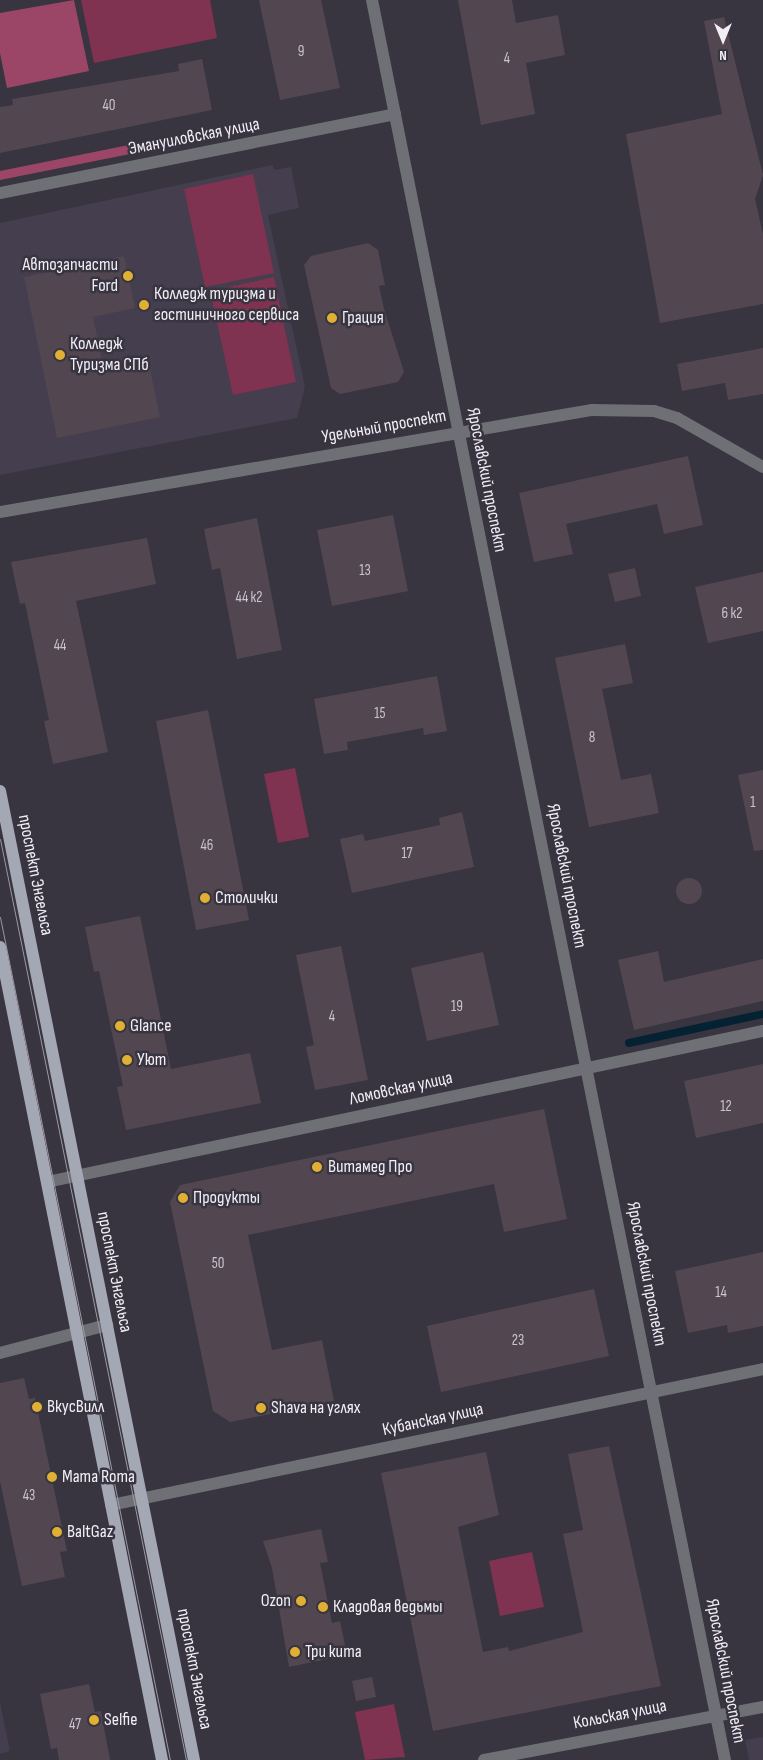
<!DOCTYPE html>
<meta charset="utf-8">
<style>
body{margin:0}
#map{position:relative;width:763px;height:1760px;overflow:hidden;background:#383440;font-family:"Sofia Sans Condensed",sans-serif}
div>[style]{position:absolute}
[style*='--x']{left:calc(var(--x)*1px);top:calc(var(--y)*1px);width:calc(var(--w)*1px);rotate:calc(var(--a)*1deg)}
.built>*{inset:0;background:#443e4f}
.green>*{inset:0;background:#803251}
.forest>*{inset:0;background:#9b4667}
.stream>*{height:8px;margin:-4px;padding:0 4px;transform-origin:4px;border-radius:4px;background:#052233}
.building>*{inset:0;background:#524751}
.round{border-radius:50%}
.minor>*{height:12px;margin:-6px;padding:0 6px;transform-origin:6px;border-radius:6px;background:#6e7076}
.major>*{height:12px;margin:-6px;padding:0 6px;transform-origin:6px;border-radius:6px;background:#a4a8b5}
.tram>*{height:1px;margin:-0.5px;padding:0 0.5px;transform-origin:0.5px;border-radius:0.5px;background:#9c99a2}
.dots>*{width:14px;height:14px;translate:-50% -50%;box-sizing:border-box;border:2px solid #383440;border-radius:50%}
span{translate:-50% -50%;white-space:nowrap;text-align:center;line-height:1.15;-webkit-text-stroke:5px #383440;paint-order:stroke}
.number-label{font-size:15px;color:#c9c4cd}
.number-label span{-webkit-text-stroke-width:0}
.street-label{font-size:18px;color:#f1eef6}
.poi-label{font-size:18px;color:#f1eef6}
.right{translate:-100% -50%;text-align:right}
.left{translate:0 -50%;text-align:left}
.north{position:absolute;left:698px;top:15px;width:50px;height:50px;-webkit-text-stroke:4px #383440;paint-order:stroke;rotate:180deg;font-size:14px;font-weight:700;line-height:20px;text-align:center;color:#f1eef6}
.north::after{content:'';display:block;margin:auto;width:18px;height:22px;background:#f1eef6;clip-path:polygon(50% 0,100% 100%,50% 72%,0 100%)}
</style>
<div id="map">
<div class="built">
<i style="clip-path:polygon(273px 165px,274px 170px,291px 167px,299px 208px,268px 215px,305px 387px,297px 418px,0 475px,0 223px)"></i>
<i style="clip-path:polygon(0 1702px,10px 1751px,0 1754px)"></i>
<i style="clip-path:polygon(763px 1737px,763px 1760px,749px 1760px,745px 1740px)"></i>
</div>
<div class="green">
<i style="clip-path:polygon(81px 0,210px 0,217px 38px,94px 63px)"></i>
<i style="clip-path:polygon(253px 174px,274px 273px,205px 287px,184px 189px)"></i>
<i style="clip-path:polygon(274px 277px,296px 382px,233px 395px,210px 291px)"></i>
<i style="clip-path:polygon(295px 768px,309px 837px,278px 843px,264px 774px)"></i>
<i style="clip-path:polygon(532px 1552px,544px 1607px,500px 1616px,489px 1561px)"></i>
<i style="clip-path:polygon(394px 1704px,405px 1757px,365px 1760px,355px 1712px)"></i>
</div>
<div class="forest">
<i style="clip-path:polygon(74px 0,89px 71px,7px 88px,0 53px,0 13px)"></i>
<i style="clip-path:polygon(208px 129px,210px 138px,0 180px,0 171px)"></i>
</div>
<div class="stream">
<i style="--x:629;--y:1043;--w:137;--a:-12.2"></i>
</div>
<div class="building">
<i style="clip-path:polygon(259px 0,321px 0,340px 88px,280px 100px)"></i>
<i style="clip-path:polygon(458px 0,512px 0,516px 23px,558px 15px,565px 55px,526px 63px,535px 114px,481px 125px)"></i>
<i style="clip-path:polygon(724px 17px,763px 175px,755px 199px,763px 234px,763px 304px,660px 323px,626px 134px,722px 114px,704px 21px)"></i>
<i style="clip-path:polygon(202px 59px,212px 110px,0 153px,0 107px,13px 105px,12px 99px,179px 71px,178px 64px)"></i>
<i style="clip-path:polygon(368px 243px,378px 250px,385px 285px,379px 286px,384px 309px,404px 372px,398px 382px,340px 394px,331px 388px,304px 265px,311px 256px)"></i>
<i style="clip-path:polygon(124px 256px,135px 308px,93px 317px,104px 369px,148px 360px,160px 417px,57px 438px,24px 277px)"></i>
<i style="clip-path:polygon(763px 348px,763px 394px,728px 400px,725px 383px,682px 391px,677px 364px)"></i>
<i style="clip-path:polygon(688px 456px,703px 525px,664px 534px,657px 504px,566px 524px,573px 554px,534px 562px,519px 493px)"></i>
<i style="clip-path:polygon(393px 515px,408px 591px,332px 606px,317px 530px)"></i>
<i style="clip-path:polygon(257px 518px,282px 650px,237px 659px,220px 568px,212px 570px,204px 529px)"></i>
<i style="clip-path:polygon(147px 538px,156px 584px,76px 601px,108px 752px,53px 764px,44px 721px,49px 720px,25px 603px,20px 604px,11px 562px)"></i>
<i style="clip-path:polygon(635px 568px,641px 596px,615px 602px,608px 574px)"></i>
<i style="clip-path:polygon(763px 572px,763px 631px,708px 643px,695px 587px)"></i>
<i style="clip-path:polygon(625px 644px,633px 683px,602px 689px,621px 780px,651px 774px,659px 813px,589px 827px,555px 658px)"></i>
<i style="clip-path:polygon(437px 676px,447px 731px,424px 735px,423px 728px,347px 742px,348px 750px,324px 754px,314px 699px)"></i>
<i style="clip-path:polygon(208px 710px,249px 920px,196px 930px,156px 721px)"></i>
<i style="clip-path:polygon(763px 770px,763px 850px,754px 851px,738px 775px)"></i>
<i style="clip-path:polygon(462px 812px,474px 867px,352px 893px,340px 839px,363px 834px,365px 841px,440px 825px,439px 818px)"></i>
<i class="round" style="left:676px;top:878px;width:26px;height:26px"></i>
<i style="clip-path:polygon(140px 916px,171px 1069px,250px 1053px,261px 1103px,126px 1130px,117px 1087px,123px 1086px,99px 971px,94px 972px,85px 927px)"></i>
<i style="clip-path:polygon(341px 946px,368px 1080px,315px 1090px,306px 1047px,314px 1045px,296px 955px)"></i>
<i style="clip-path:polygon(658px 951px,664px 982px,763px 959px,763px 1001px,634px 1030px,618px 960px)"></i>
<i style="clip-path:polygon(483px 952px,499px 1025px,427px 1041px,411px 968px)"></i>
<i style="clip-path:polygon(763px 1064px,763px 1123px,696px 1138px,684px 1081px)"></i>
<i style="clip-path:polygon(544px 1109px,567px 1219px,504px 1232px,494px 1184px,248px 1235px,272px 1350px,322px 1340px,334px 1401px,230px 1422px,213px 1411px,170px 1202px,180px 1185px)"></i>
<i style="clip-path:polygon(763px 1252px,763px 1326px,728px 1333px,727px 1325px,688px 1333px,675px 1271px)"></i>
<i style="clip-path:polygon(594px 1289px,609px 1356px,441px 1392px,427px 1326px)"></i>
<i style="clip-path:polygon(24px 1378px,29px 1399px,35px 1398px,67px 1551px,60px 1552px,65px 1577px,22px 1586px,0 1481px,0 1383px)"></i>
<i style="clip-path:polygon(609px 1446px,661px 1686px,433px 1731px,381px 1473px,486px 1452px,499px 1515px,458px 1527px,483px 1652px,508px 1647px,509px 1651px,583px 1632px,563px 1534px,583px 1530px,568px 1454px)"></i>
<i style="clip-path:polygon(321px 1529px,328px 1562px,320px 1563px,332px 1623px,340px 1621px,347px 1655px,289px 1667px,272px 1568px,263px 1541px)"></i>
<i style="clip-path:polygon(372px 1677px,376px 1697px,356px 1701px,352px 1681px)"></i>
<i style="clip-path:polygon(89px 1684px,95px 1712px,101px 1711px,110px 1760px,59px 1760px,57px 1748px,51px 1749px,40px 1694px)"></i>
</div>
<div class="minor">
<i style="--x:372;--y:0;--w:1795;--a:78.66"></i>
<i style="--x:0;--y:193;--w:403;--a:-11.3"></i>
<i style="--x:0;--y:512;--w:601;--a:-9.78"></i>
<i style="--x:592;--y:410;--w:62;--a:0.9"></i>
<i style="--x:654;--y:411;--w:24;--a:17"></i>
<i style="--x:677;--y:418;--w:99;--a:29.7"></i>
<i style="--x:47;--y:1182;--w:732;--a:-11.91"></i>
<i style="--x:0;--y:1353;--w:111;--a:-14.7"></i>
<i style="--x:111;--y:1505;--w:666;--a:-11.78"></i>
<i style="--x:484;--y:1760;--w:284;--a:-10.8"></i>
</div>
<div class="major">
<i style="--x:0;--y:791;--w:988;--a:78.68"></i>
<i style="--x:0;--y:947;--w:829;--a:78.73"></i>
</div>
<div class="tram">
<i style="--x:0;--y:839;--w:940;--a:78.58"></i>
<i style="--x:0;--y:917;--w:860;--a:78.6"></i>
</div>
<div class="dots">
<i style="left:128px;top:276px;background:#e0b034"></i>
<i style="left:144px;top:305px;background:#e0b034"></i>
<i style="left:332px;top:318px;background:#e0b034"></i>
<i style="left:60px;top:355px;background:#e0b034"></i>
<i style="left:205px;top:898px;background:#e0b034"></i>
<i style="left:120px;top:1026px;background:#e0b034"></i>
<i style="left:127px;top:1060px;background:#e0b034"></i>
<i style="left:317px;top:1167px;background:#e0b034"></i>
<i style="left:183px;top:1198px;background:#e0b034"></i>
<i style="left:37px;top:1407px;background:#e0b034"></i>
<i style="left:261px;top:1408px;background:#e0b034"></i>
<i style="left:52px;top:1477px;background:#e0b034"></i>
<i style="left:57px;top:1532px;background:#e0b034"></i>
<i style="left:301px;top:1601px;background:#e0b034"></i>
<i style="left:323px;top:1607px;background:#e0b034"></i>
<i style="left:295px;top:1652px;background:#e0b034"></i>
<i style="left:94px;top:1720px;background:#e0b034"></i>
</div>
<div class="number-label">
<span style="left:301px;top:52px">9</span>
<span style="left:507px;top:59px">4</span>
<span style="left:109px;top:106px">40</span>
<span style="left:365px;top:571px">13</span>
<span style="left:249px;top:598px">44 к2</span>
<span style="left:732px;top:614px">6 к2</span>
<span style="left:60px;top:646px">44</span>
<span style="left:380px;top:714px">15</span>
<span style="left:592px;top:738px">8</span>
<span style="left:753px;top:803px">1</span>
<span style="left:207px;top:846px">46</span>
<span style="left:407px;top:854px">17</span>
<span style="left:457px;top:1007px">19</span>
<span style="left:332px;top:1017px">4</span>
<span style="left:726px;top:1107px">12</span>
<span style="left:218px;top:1264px">50</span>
<span style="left:721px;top:1293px">14</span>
<span style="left:518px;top:1341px">23</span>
<span style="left:29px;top:1496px">43</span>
<span style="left:75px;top:1725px">47</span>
</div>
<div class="street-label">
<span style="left:194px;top:137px;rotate:-11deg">Эмануиловская улица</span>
<span style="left:384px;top:427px;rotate:-10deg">Удельный проспект</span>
<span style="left:486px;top:480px;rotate:79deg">Ярославский проспект</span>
<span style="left:35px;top:875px;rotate:79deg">проспект Энгельса</span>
<span style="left:566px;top:876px;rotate:79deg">Ярославский проспект</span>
<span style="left:401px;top:1089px;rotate:-12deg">Ломовская улица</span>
<span style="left:114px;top:1272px;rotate:79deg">проспект Энгельса</span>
<span style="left:646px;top:1274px;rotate:79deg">Ярославский проспект</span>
<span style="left:433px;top:1420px;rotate:-12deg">Кубанская улица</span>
<span style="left:194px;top:1669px;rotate:79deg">проспект Энгельса</span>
<span style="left:725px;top:1671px;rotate:79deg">Ярославский проспект</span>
<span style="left:620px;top:1715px;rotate:-11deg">Кольская улица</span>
</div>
<div class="poi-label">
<span class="right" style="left:118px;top:276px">Автозапчасти<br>Ford</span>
<span class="left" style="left:154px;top:305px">Колледж туризма и<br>гостиничного сервиса</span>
<span class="left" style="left:342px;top:318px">Грация</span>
<span class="left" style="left:70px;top:355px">Колледж<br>Туризма СПб</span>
<span class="left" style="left:215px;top:898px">Столички</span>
<span class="left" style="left:130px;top:1026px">Glance</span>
<span class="left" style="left:137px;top:1060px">Уют</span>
<span class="left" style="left:328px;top:1167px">Витамед Про</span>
<span class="left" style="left:193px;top:1198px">Продукты</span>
<span class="left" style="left:47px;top:1407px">ВкусВилл</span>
<span class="left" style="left:271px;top:1408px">Shava на углях</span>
<span class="left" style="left:62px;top:1477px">Mama Roma</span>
<span class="left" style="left:67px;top:1532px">BaltGaz</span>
<span class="right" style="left:291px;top:1601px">Ozon</span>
<span class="left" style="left:333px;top:1607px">Кладовая ведьмы</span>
<span class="left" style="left:305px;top:1652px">Три кита</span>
<span class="left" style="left:104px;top:1720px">Selfie</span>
</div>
<div class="north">N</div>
</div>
